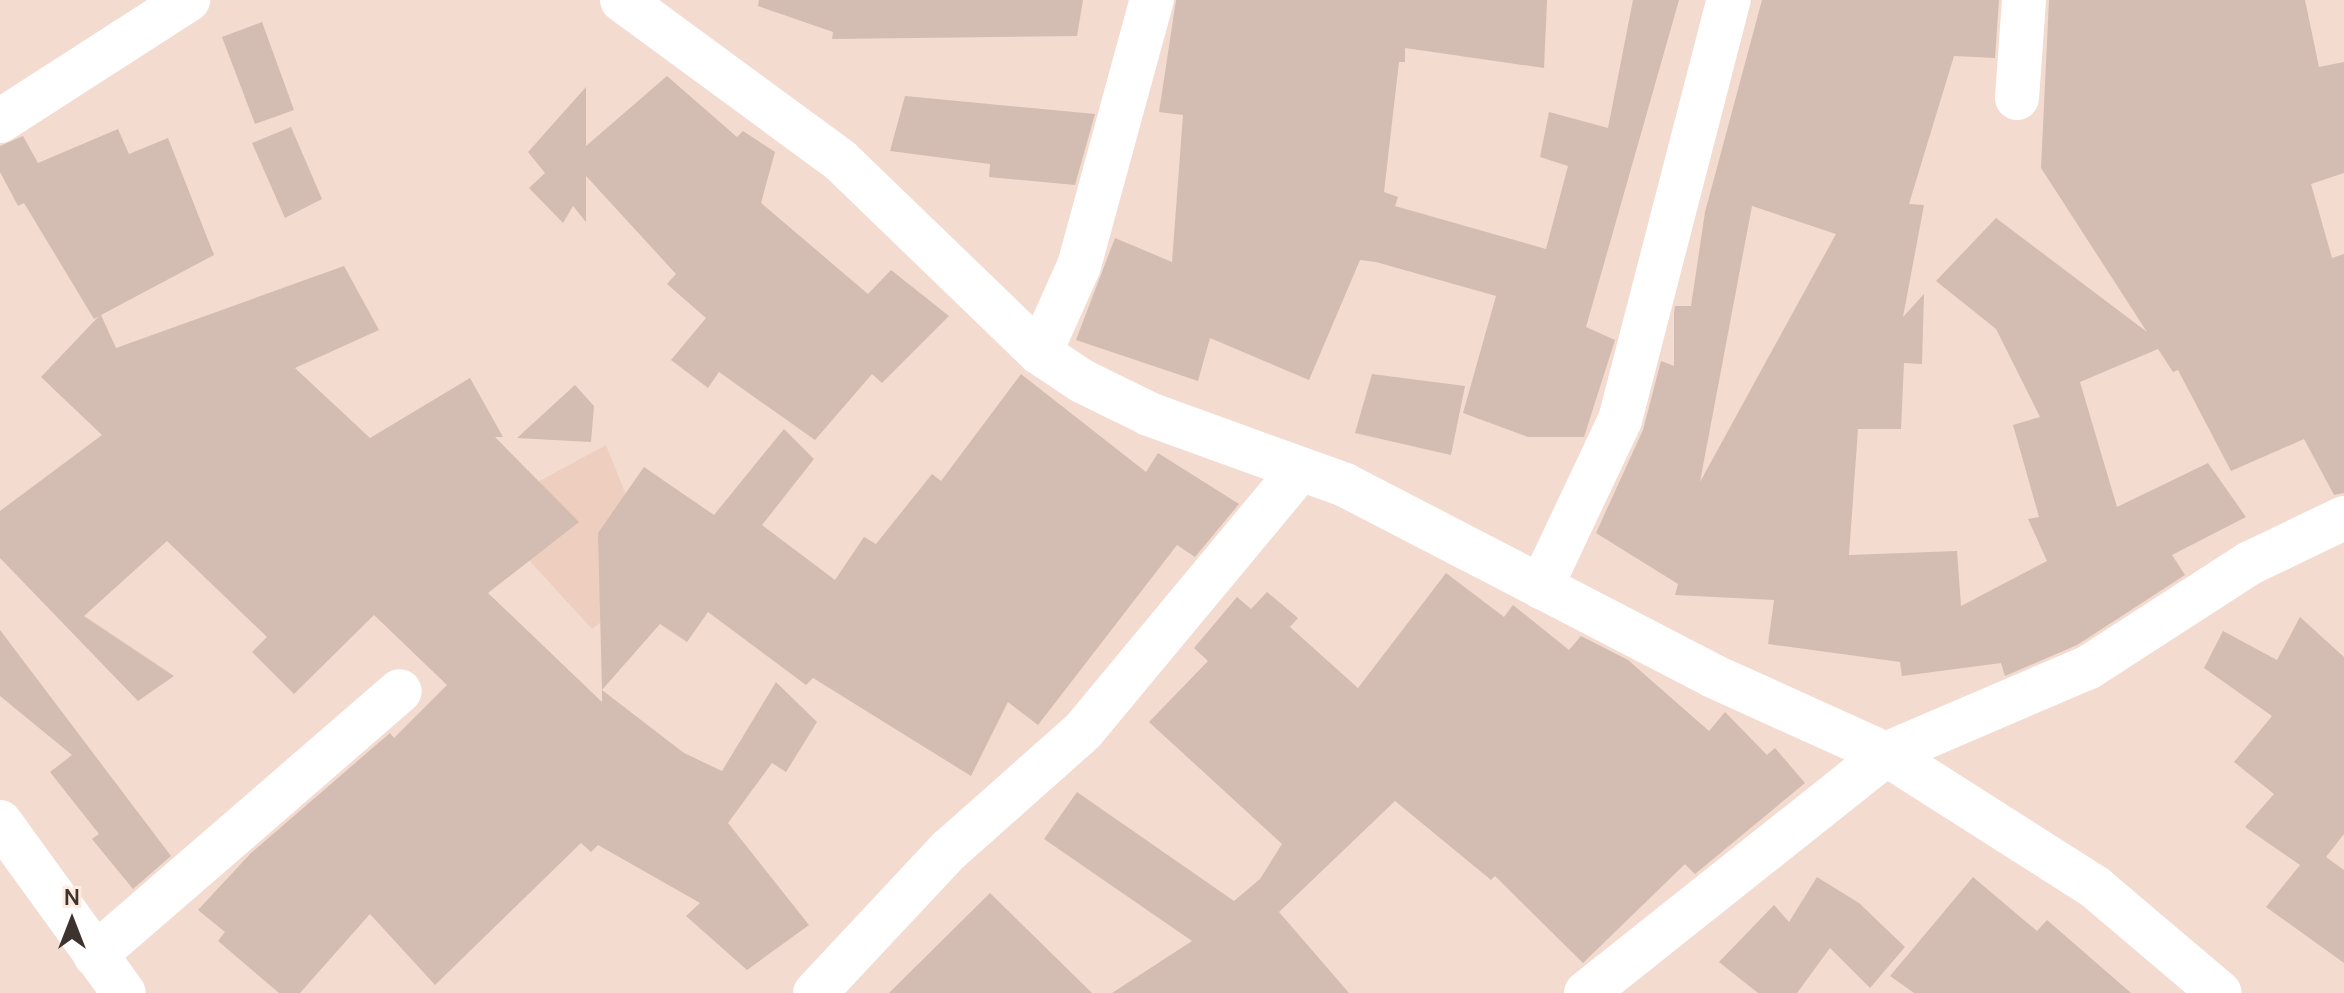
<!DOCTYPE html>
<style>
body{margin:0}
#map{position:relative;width:2344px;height:993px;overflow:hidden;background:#f4dbd0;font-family:Manrope,sans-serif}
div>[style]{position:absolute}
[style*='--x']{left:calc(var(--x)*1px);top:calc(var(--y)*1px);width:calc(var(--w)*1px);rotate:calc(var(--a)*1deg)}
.built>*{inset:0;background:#eecebf}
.building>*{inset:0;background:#d3bcb1}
.minor>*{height:44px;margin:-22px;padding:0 22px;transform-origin:22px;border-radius:22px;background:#fff}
span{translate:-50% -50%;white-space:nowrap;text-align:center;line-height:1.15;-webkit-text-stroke:8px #fdeae1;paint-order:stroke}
.north{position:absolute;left:32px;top:881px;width:80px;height:80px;-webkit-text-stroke:6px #fdeae1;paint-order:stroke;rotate:0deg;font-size:22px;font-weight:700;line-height:32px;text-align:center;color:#3c332e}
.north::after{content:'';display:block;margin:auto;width:28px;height:36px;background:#3c332e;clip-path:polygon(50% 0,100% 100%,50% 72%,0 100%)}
</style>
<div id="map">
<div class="built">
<i style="clip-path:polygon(606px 445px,659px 578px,592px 629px,484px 511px)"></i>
</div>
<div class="building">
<i style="clip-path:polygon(759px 0,1083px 0,1077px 36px,832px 39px,833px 32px,758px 6px)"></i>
<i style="clip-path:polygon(1176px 0,1547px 0,1544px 68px,1405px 48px,1405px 62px,1399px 62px,1384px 192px,1398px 197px,1395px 206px,1546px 249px,1568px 166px,1540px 157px,1549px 112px,1608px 128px,1633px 0,1679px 0,1586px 327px,1615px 340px,1584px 437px,1528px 437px,1463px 413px,1496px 296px,1376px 262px,1360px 260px,1309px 380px,1210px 338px,1198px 381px,1076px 340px,1115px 238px,1172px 262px,1183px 115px,1159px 112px)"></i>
<i style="clip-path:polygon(evenodd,1762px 0,1999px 0,1995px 58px,1954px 56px,1909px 204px,1924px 205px,1903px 317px,1924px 294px,1922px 364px,1904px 363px,1901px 429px,1858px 429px,1849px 555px,1957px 551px,1961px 606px,2047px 561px,2028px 519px,2039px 517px,2013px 425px,2040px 417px,1996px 329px,1936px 281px,1996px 218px,2147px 332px,2041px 168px,2049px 0,2305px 0,2319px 67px,2344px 62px,2344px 173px,2311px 184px,2332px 258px,2344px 254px,2344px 493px,2334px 495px,2304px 439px,2231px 471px,2178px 370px,2173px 372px,2158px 349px,2080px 382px,2117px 507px,2208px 463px,2246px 517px,2172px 555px,2185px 575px,2077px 645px,2005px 676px,2001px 663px,1902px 676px,1900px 662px,1768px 644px,1774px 600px,1675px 595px,1678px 584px,1596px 533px,1643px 430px,1661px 361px,1674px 366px,1674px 313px,1675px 306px,1691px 306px,1705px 212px,1762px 0,1752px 206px,1836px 234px,1700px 482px,1752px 206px)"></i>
<i style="clip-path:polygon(262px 22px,294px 110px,255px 124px,222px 37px)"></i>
<i style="clip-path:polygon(667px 76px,737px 137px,743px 131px,775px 152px,761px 203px,868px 294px,891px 270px,949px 316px,882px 383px,872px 374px,815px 440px,719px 372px,708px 388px,671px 360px,706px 318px,667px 284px,676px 274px,586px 176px,586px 222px,573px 206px,563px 223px,529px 188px,545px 173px,528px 152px,586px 87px,586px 146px)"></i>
<i style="clip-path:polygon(905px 96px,1095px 114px,1075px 185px,989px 177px,990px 164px,890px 151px)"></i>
<i style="clip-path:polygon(291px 127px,322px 199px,285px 218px,252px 143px)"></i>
<i style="clip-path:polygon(118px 129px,129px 154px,168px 138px,214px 255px,101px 315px,116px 348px,344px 266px,379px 330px,295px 368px,370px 438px,470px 378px,503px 437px,495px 437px,579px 522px,488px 593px,602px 702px,602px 690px,684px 753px,722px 771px,776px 682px,817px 722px,786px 772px,772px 763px,728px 823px,809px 925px,747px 970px,686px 916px,700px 903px,598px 845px,591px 852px,581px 843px,435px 985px,370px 914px,300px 993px,279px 993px,218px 941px,225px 932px,198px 910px,251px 853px,390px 733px,394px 738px,447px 685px,374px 615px,294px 694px,252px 652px,267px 637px,167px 541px,84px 616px,174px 676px,138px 701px,0 558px,0 511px,102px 435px,41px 377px,99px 316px,94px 319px,24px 203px,18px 206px,0 172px,0 146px,23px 136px,38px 163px)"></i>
<i style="clip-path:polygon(1021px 374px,1146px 472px,1158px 453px,1239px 504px,1195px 557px,1177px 545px,1038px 725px,1008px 702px,971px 776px,813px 678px,806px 685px,708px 612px,687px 642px,660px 624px,602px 690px,598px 533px,644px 467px,714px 515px,784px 429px,814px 459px,762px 525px,835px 580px,864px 537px,876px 544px,932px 474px,941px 481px)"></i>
<i style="clip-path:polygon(1372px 374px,1465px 386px,1451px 455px,1355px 433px)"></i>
<i style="clip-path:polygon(575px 385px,594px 406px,591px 442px,517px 438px)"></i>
<i style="clip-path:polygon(1446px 573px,1504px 617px,1513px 605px,1569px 650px,1581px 636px,1628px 660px,1709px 731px,1725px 712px,1767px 755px,1775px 748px,1805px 783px,1695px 874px,1685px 864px,1583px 963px,1495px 876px,1491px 880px,1395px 801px,1279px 912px,1349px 993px,1112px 993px,1192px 941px,1044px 839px,1077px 792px,1234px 901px,1260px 879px,1282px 844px,1149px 722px,1208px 661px,1194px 648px,1237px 597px,1251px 609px,1267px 592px,1298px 618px,1290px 627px,1358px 688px)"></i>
<i style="clip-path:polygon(2300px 617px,2344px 657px,2344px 834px,2326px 857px,2344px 870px,2344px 963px,2266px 907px,2300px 865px,2245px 827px,2274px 794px,2234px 762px,2272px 716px,2204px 668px,2223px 631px,2277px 660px)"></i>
<i style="clip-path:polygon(0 630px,171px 856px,133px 889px,92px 839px,99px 834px,50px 772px,72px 755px,0 696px)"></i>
<i style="clip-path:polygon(1817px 877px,1859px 903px,1905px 947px,1870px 988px,1830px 948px,1797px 993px,1758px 993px,1719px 962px,1774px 905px,1789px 922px)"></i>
<i style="clip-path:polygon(1973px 877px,2037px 931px,2047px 920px,2131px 993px,1914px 993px,1890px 976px)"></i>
<i style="clip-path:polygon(990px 893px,1092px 993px,889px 993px)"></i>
</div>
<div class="minor">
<i style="--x:622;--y:0;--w:270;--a:36.3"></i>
<i style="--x:840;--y:160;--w:278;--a:44"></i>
<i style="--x:1040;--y:353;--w:50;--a:33.7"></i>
<i style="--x:1082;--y:381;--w:75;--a:26.2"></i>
<i style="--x:1149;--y:414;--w:208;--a:19.9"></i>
<i style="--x:1345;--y:485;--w:415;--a:27.4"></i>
<i style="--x:1713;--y:676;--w:190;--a:24.3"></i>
<i style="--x:1886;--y:754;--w:249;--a:32.5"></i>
<i style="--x:2096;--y:888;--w:162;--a:40.3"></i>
<i style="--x:2017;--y:98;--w:98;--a:-85.9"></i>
<i style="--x:0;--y:121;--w:224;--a:-32.8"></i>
<i style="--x:1040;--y:353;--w:95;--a:-65.9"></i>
<i style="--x:1079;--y:266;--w:276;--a:-74.7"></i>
<i style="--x:1541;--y:587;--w:185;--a:-64.7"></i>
<i style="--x:1620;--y:420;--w:434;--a:-75.5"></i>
<i style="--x:0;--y:822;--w:211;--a:54.1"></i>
<i style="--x:95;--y:955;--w:403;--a:-40.9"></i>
<i style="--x:815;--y:993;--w:196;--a:-46.9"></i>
<i style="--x:949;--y:850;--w:179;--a:-41.6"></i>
<i style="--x:1083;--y:731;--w:339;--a:-50.3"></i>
<i style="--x:1586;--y:993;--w:384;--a:-38.5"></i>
<i style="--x:1886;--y:754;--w:221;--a:-23.2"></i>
<i style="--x:2089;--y:667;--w:192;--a:-32.9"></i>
<i style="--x:2250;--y:563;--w:104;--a:-25.6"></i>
</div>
<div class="north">N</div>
</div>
